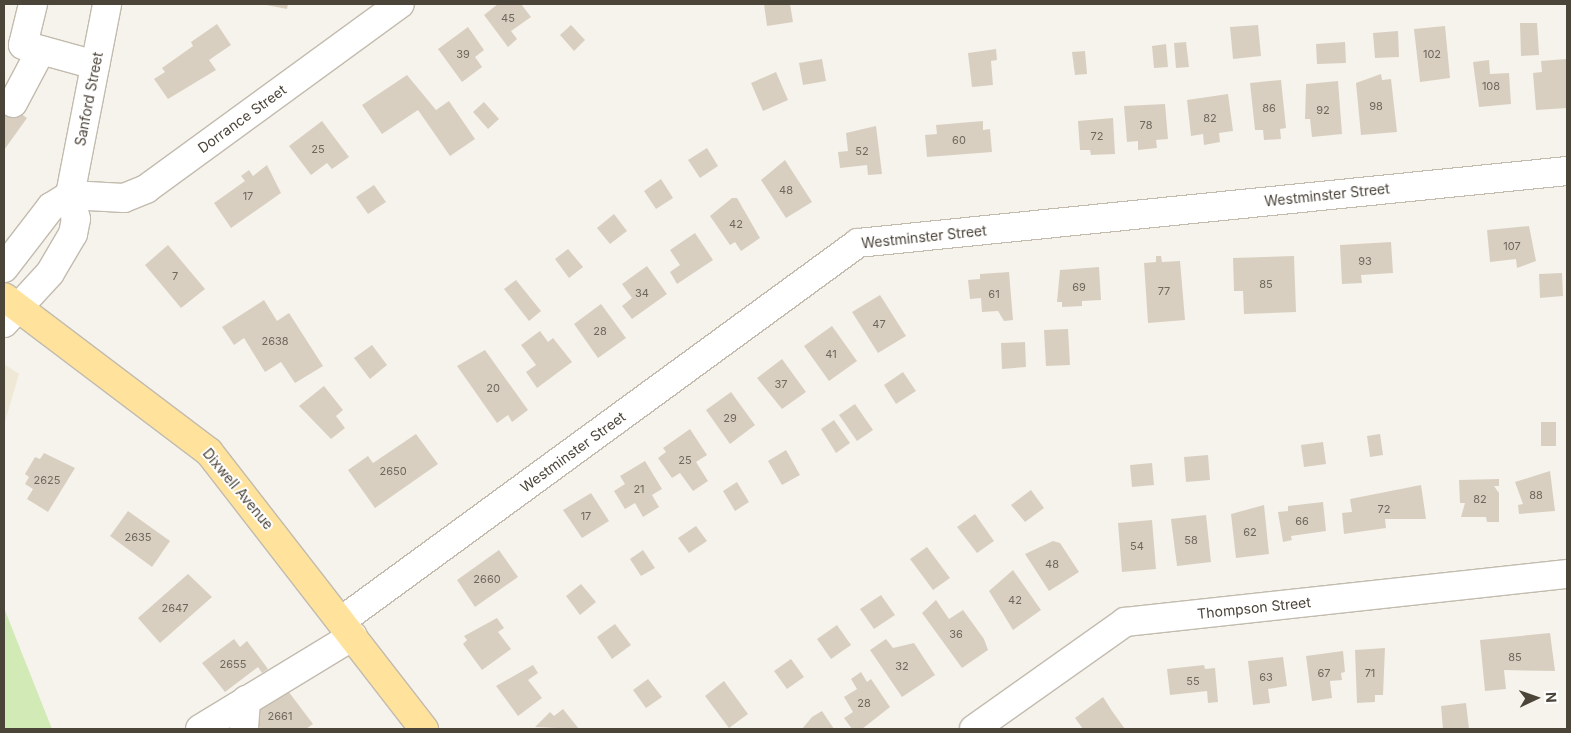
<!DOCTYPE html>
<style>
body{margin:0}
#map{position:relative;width:1571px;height:733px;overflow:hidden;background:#f6f3ec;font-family:Inter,sans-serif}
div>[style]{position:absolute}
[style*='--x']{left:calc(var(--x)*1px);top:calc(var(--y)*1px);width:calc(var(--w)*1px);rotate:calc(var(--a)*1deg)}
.education>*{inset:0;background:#efe8d6}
.green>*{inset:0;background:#d2eab5}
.building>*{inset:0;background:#d8cfc1}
.roads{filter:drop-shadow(1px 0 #c2bbae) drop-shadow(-1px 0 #c2bbae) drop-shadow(0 1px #c2bbae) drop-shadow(0 -1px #c2bbae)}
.minor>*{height:28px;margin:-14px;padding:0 14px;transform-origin:14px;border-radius:14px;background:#fff}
.major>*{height:28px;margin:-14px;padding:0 14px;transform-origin:14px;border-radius:14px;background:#ffe39c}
span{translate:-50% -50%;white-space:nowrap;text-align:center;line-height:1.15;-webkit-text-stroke:4px #fff;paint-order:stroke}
.number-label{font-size:11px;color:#6e675b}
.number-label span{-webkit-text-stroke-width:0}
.street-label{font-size:14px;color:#4b4439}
.frame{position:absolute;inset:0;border:5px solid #4b4439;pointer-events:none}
.north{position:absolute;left:1511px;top:673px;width:50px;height:50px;-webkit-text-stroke:4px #fff;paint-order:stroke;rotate:87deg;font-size:14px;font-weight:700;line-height:20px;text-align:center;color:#4b4439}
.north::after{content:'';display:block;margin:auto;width:18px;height:22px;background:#4b4439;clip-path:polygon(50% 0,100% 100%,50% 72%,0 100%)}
</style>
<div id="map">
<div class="education">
<i style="clip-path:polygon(4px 364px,19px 374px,4px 425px)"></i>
</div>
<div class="green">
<i style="clip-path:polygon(4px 608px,52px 729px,4px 729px)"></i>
</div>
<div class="building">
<i style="clip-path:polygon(261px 4px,288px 4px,287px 9px)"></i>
<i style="clip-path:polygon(498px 4px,521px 4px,531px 17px,511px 31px,517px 39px,508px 47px,484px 15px)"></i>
<i style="clip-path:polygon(764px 4px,790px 4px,793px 22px,767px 26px)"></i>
<i style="clip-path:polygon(1520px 23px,1537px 23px,1539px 55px,1521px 56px)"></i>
<i style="clip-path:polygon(217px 24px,231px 45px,209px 60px,216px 70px,168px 99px,154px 79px,165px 72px,162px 68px,193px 46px,191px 42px)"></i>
<i style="clip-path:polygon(571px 25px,585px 40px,574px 51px,560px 35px)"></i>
<i style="clip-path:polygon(1258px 25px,1261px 56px,1233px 59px,1230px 27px)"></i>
<i style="clip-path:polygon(1445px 26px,1450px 78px,1420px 82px,1414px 29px)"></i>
<i style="clip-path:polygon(468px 27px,484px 50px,475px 57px,482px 67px,462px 82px,438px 49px)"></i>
<i style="clip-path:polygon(1398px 31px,1399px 57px,1375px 58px,1373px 33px)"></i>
<i style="clip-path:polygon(1186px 42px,1189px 67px,1176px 68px,1174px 43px)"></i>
<i style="clip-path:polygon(1345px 42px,1346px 63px,1317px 64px,1316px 44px)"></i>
<i style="clip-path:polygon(1166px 44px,1168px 67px,1154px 68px,1152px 46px)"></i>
<i style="clip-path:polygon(996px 49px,997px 60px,991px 61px,993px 85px,972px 87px,968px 53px)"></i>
<i style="clip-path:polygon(1085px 51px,1087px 74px,1075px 75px,1072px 52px)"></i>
<i style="clip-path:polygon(822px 59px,826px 81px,803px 85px,799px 63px)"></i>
<i style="clip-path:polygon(1566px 59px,1567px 108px,1536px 110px,1533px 73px,1542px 72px,1541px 61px)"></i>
<i style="clip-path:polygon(1489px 60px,1490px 74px,1509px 73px,1511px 104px,1479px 107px,1473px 62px)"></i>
<i style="clip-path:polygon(776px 72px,788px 100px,763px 111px,751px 83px)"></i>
<i style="clip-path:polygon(1381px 74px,1382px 80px,1391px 79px,1397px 132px,1361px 135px,1356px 83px)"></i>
<i style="clip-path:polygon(407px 75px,436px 110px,449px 101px,475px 139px,450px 156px,418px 110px,382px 134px,362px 105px)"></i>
<i style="clip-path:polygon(1281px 80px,1286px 128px,1280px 129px,1281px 139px,1264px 140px,1263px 130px,1255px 130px,1250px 83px)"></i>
<i style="clip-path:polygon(1338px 81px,1342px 134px,1312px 137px,1310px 119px,1305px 119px,1306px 84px)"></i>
<i style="clip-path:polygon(1228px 94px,1233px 131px,1219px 133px,1220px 142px,1204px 145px,1203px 134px,1191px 136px,1187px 100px)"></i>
<i style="clip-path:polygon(4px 102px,27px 118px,4px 150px)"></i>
<i style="clip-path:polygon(484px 102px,499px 119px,488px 129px,473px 112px)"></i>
<i style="clip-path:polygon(1165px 104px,1168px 139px,1156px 140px,1157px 148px,1138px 150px,1138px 141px,1127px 142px,1124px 106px)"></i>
<i style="clip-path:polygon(1113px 118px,1115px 154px,1091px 155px,1090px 150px,1080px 150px,1078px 121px)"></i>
<i style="clip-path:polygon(322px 121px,349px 157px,332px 169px,327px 163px,311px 175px,289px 146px)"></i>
<i style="clip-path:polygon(983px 121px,983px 130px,990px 129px,992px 152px,927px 157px,925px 135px,937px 134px,936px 125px)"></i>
<i style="clip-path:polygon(876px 126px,882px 174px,868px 175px,867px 165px,840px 168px,838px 152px,848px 151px,846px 133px)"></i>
<i style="clip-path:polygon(707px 148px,718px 166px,700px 178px,688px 160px)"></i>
<i style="clip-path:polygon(785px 160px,812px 202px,786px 218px,761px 180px)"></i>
<i style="clip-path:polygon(267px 165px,281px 193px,231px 228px,214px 203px,245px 181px,241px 176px,249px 170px,253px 176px)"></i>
<i style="clip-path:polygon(661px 179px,673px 198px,656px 209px,644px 191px)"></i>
<i style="clip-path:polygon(374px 185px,386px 202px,368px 214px,356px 197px)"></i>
<i style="clip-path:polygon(732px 198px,737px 198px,760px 238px,741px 251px,735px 242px,730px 245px,710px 216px)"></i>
<i style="clip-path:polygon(614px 214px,627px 231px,610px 244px,597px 228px)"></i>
<i style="clip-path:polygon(1529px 226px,1536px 261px,1517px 268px,1516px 259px,1490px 262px,1487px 230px)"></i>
<i style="clip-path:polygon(695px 233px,713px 260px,677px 284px,670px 272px,680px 265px,670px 250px)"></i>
<i style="clip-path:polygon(1391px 242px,1393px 273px,1361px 275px,1362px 283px,1342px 284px,1340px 245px)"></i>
<i style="clip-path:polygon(168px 245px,205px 289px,181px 308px,145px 265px)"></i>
<i style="clip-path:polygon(568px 249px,583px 267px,569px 278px,555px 259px)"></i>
<i style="clip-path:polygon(1156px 256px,1161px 256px,1162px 262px,1180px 261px,1185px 320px,1148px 323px,1144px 263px,1156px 262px)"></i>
<i style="clip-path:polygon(1294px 256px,1296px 312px,1244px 314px,1243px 291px,1234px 291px,1233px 258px)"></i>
<i style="clip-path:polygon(647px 266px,667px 294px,632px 319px,622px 306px,632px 298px,622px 284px)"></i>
<i style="clip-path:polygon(1099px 267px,1101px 300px,1082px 301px,1082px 306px,1062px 307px,1062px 302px,1057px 302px,1060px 270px)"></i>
<i style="clip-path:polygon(1009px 272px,1013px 320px,1004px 321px,998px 311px,982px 312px,981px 298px,970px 299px,968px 280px,980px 279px,980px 274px)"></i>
<i style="clip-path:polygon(1562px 273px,1563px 296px,1540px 298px,1539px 274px)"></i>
<i style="clip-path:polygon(516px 280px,541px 311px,529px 321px,504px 289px)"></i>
<i style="clip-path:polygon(880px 295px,906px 336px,878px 353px,852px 312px)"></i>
<i style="clip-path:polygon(264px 300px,277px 321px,289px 313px,323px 366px,295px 383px,281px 362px,265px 372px,244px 338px,234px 345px,222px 327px)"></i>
<i style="clip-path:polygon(601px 304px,626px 338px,598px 358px,574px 324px)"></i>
<i style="clip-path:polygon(832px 326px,857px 361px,829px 381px,804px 346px)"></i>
<i style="clip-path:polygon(1068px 329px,1070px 365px,1046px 366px,1044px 330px)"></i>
<i style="clip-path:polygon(540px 331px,548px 342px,553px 338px,572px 362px,537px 388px,526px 372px,536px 365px,521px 345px)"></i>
<i style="clip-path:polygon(1025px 342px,1026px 367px,1002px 369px,1001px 343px)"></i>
<i style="clip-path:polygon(372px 345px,387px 365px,370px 379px,354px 358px)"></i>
<i style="clip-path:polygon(485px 350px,528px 410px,512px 422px,508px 415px,497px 423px,457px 366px)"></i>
<i style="clip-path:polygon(782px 359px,806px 392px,782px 409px,757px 378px)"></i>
<i style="clip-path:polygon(903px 372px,916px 391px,896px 404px,884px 385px)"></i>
<i style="clip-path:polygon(324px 386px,343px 410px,336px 416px,345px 428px,331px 439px,299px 406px)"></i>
<i style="clip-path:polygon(731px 392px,755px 425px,730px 444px,706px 410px)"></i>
<i style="clip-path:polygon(855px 404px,873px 430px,857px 441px,839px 415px)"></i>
<i style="clip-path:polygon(834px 420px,850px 443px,836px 453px,821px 429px)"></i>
<i style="clip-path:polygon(1541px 422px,1556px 422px,1556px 446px,1541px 446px)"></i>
<i style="clip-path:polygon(690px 429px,707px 455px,696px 462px,708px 481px,693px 491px,680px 473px,672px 478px,658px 458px,666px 452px,663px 448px)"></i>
<i style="clip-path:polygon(416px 434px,438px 464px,375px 508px,348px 470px,368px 456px,373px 463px)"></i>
<i style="clip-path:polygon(1380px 434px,1383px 455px,1370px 457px,1367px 436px)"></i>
<i style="clip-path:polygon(1323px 442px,1326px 464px,1304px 467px,1301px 445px)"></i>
<i style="clip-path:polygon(786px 450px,800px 475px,782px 485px,768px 461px)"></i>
<i style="clip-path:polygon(44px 453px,75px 468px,48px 512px,27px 499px,33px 489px,25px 484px,29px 477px,25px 474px,35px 457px,40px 459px)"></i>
<i style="clip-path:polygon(1208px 455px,1210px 480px,1186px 482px,1184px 457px)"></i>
<i style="clip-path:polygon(645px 461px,662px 489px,652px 495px,659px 507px,643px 517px,635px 503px,625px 509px,614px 491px,625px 484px,620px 476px)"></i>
<i style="clip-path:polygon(1152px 463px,1154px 485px,1132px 487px,1130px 465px)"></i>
<i style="clip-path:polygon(1550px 471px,1555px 511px,1519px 514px,1518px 505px,1523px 504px,1515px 482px)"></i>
<i style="clip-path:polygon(1499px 479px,1499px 486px,1494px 486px,1499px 493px,1499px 522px,1487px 522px,1486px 517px,1461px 517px,1465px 503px,1460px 503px,1459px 480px)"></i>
<i style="clip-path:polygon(737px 482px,749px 502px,735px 511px,723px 491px)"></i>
<i style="clip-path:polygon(1421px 485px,1426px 519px,1385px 519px,1386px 528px,1344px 534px,1342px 513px,1352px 512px,1350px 499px)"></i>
<i style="clip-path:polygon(1031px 490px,1044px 508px,1025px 522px,1011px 505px)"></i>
<i style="clip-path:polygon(591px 493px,609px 521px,582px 538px,563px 510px)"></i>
<i style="clip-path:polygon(1323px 502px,1326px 531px,1291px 536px,1292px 540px,1283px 542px,1278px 512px,1288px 511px,1288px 506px)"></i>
<i style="clip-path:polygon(1264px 505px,1269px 554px,1236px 558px,1231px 514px)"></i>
<i style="clip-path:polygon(128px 511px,170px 541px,152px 567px,110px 536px)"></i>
<i style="clip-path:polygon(975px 514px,994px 541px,977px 553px,957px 527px)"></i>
<i style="clip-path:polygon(1206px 515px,1211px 562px,1177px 566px,1171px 519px)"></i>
<i style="clip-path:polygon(1152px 520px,1156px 569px,1122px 572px,1118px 523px)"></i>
<i style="clip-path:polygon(696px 526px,707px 541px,689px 553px,678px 538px)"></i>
<i style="clip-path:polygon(1053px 541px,1060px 543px,1079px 572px,1049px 591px,1025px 554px)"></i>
<i style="clip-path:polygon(927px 547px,950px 578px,933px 590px,910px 559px)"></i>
<i style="clip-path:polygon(499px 550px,518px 577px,475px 607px,457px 580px)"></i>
<i style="clip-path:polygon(643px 550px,655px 568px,641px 576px,630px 559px)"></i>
<i style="clip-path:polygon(1013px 570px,1041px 610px,1013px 630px,989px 591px)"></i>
<i style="clip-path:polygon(188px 574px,212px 597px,160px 643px,138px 618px)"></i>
<i style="clip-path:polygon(581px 584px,596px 602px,580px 615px,566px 596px)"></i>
<i style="clip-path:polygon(881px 595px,895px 615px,874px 629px,860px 609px)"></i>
<i style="clip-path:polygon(936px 600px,949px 619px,963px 610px,984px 639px,988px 650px,962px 668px,922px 613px)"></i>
<i style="clip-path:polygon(497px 618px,504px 628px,498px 632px,511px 649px,482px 670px,463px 644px,467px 640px,464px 636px)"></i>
<i style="clip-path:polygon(615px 624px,631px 645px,612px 659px,597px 637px)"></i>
<i style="clip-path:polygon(837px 625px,851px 645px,831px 659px,817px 639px)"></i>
<i style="clip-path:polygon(1550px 633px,1555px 671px,1504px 670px,1506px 689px,1485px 691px,1480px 640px)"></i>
<i style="clip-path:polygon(234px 639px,240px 647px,247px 641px,268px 669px,262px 673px,258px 667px,225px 692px,202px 663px)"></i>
<i style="clip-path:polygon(886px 639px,893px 648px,914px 643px,935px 675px,902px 697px,870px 650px)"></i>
<i style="clip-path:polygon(1385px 648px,1383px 695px,1375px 695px,1375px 702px,1357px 703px,1355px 650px)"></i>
<i style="clip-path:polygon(1343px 651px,1345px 672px,1341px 673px,1342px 680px,1330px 681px,1332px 698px,1312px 701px,1306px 656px)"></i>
<i style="clip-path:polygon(1283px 657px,1287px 686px,1268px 689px,1270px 703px,1253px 705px,1248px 661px)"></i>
<i style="clip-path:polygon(791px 659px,804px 677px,787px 689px,774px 671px)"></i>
<i style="clip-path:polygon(533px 665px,538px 673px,528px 680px,542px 698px,518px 716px,496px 686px)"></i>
<i style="clip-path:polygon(1204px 665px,1205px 669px,1215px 668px,1218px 702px,1208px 703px,1207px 691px,1170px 695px,1167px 669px)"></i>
<i style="clip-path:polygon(861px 672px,867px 682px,871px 679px,890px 707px,862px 729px,852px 729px,844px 718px,853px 712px,844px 697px,857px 689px,851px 679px)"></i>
<i style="clip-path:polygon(648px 679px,662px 697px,646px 708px,633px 690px)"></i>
<i style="clip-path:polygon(724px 681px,748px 714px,729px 728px,705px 696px)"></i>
<i style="clip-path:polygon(285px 687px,313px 724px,306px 729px,261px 729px,250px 713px)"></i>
<i style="clip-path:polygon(1103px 697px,1112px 711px,1125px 729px,1083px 729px,1075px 718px)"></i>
<i style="clip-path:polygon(1466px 703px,1469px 729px,1443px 729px,1441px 706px)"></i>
<i style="clip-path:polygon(563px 709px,579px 729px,535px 727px,550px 712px,554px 716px)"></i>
<i style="clip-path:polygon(822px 711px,834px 729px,802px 729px,812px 717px)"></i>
</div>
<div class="roads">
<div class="minor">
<i style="--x:33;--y:4;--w:42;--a:103.7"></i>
<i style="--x:23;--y:45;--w:75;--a:15.5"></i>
<i style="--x:13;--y:103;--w:58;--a:-62.1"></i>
<i style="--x:70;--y:195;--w:54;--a:3.2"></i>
<i style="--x:124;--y:198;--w:24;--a:-22"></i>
<i style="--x:146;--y:189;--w:314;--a:-36.1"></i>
<i style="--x:4;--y:268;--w:77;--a:-52.4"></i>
<i style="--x:51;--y:207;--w:22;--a:-32"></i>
<i style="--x:4;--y:323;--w:68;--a:-47.4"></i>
<i style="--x:50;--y:273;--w:45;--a:-59.5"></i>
<i style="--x:73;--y:234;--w:15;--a:-79"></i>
<i style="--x:76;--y:219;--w:25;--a:-104"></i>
<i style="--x:70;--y:195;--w:195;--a:-79"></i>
<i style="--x:341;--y:621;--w:640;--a:-36.17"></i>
<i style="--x:858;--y:243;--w:713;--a:-5.8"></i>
<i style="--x:200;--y:729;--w:179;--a:-31.3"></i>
<i style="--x:244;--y:729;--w:29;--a:-86"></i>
<i style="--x:974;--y:729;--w:185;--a:-35.3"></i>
<i style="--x:1125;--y:622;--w:445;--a:-6.2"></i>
</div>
<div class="major">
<i style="--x:4;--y:297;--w:257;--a:37.1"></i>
<i style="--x:209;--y:452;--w:351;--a:52.2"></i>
</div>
</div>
<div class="number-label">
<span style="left:508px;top:18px">45</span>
<span style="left:463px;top:54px">39</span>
<span style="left:1432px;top:54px">102</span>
<span style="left:1491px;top:86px">108</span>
<span style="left:1376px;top:106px">98</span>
<span style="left:1269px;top:108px">86</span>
<span style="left:1323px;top:110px">92</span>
<span style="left:1210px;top:118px">82</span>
<span style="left:1146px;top:125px">78</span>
<span style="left:1097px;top:136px">72</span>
<span style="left:959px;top:140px">60</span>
<span style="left:318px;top:149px">25</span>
<span style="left:862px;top:151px">52</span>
<span style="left:786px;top:190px">48</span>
<span style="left:248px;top:196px">17</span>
<span style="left:736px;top:224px">42</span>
<span style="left:1512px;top:246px">107</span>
<span style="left:1365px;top:261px">93</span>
<span style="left:175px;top:276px">7</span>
<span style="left:1266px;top:284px">85</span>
<span style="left:1079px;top:287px">69</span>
<span style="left:1164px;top:291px">77</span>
<span style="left:642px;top:293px">34</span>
<span style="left:994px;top:294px">61</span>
<span style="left:879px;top:324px">47</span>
<span style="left:600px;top:331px">28</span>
<span style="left:275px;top:341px">2638</span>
<span style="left:831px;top:354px">41</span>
<span style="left:781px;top:384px">37</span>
<span style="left:493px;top:388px">20</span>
<span style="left:730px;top:418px">29</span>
<span style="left:685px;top:460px">25</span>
<span style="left:393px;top:471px">2650</span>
<span style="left:47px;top:480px">2625</span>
<span style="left:639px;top:489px">21</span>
<span style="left:1536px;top:495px">88</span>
<span style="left:1480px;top:499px">82</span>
<span style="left:1384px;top:509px">72</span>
<span style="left:586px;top:516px">17</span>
<span style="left:1302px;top:521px">66</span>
<span style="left:1250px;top:532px">62</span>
<span style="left:138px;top:537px">2635</span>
<span style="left:1191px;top:540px">58</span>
<span style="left:1137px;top:546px">54</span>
<span style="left:1052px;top:564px">48</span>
<span style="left:487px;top:579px">2660</span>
<span style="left:1015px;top:600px">42</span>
<span style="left:175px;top:608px">2647</span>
<span style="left:956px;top:634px">36</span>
<span style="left:1515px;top:657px">85</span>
<span style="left:233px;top:664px">2655</span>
<span style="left:902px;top:666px">32</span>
<span style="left:1324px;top:673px">67</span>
<span style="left:1370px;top:673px">71</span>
<span style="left:1266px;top:677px">63</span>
<span style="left:1193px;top:681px">55</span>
<span style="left:864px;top:703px">28</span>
<span style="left:280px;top:716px">2661</span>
</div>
<div class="street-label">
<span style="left:89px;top:99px;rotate:-79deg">Sanford Street</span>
<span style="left:242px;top:119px;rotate:-36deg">Dorrance Street</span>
<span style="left:1327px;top:195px;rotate:-6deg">Westminster Street</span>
<span style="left:924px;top:237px;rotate:-6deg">Westminster Street</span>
<span style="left:573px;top:452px;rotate:-36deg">Westminster Street</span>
<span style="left:238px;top:489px;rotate:50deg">Dixwell Avenue</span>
<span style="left:1254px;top:608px;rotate:-6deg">Thompson Street</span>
</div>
<div class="frame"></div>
<div class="north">N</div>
</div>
